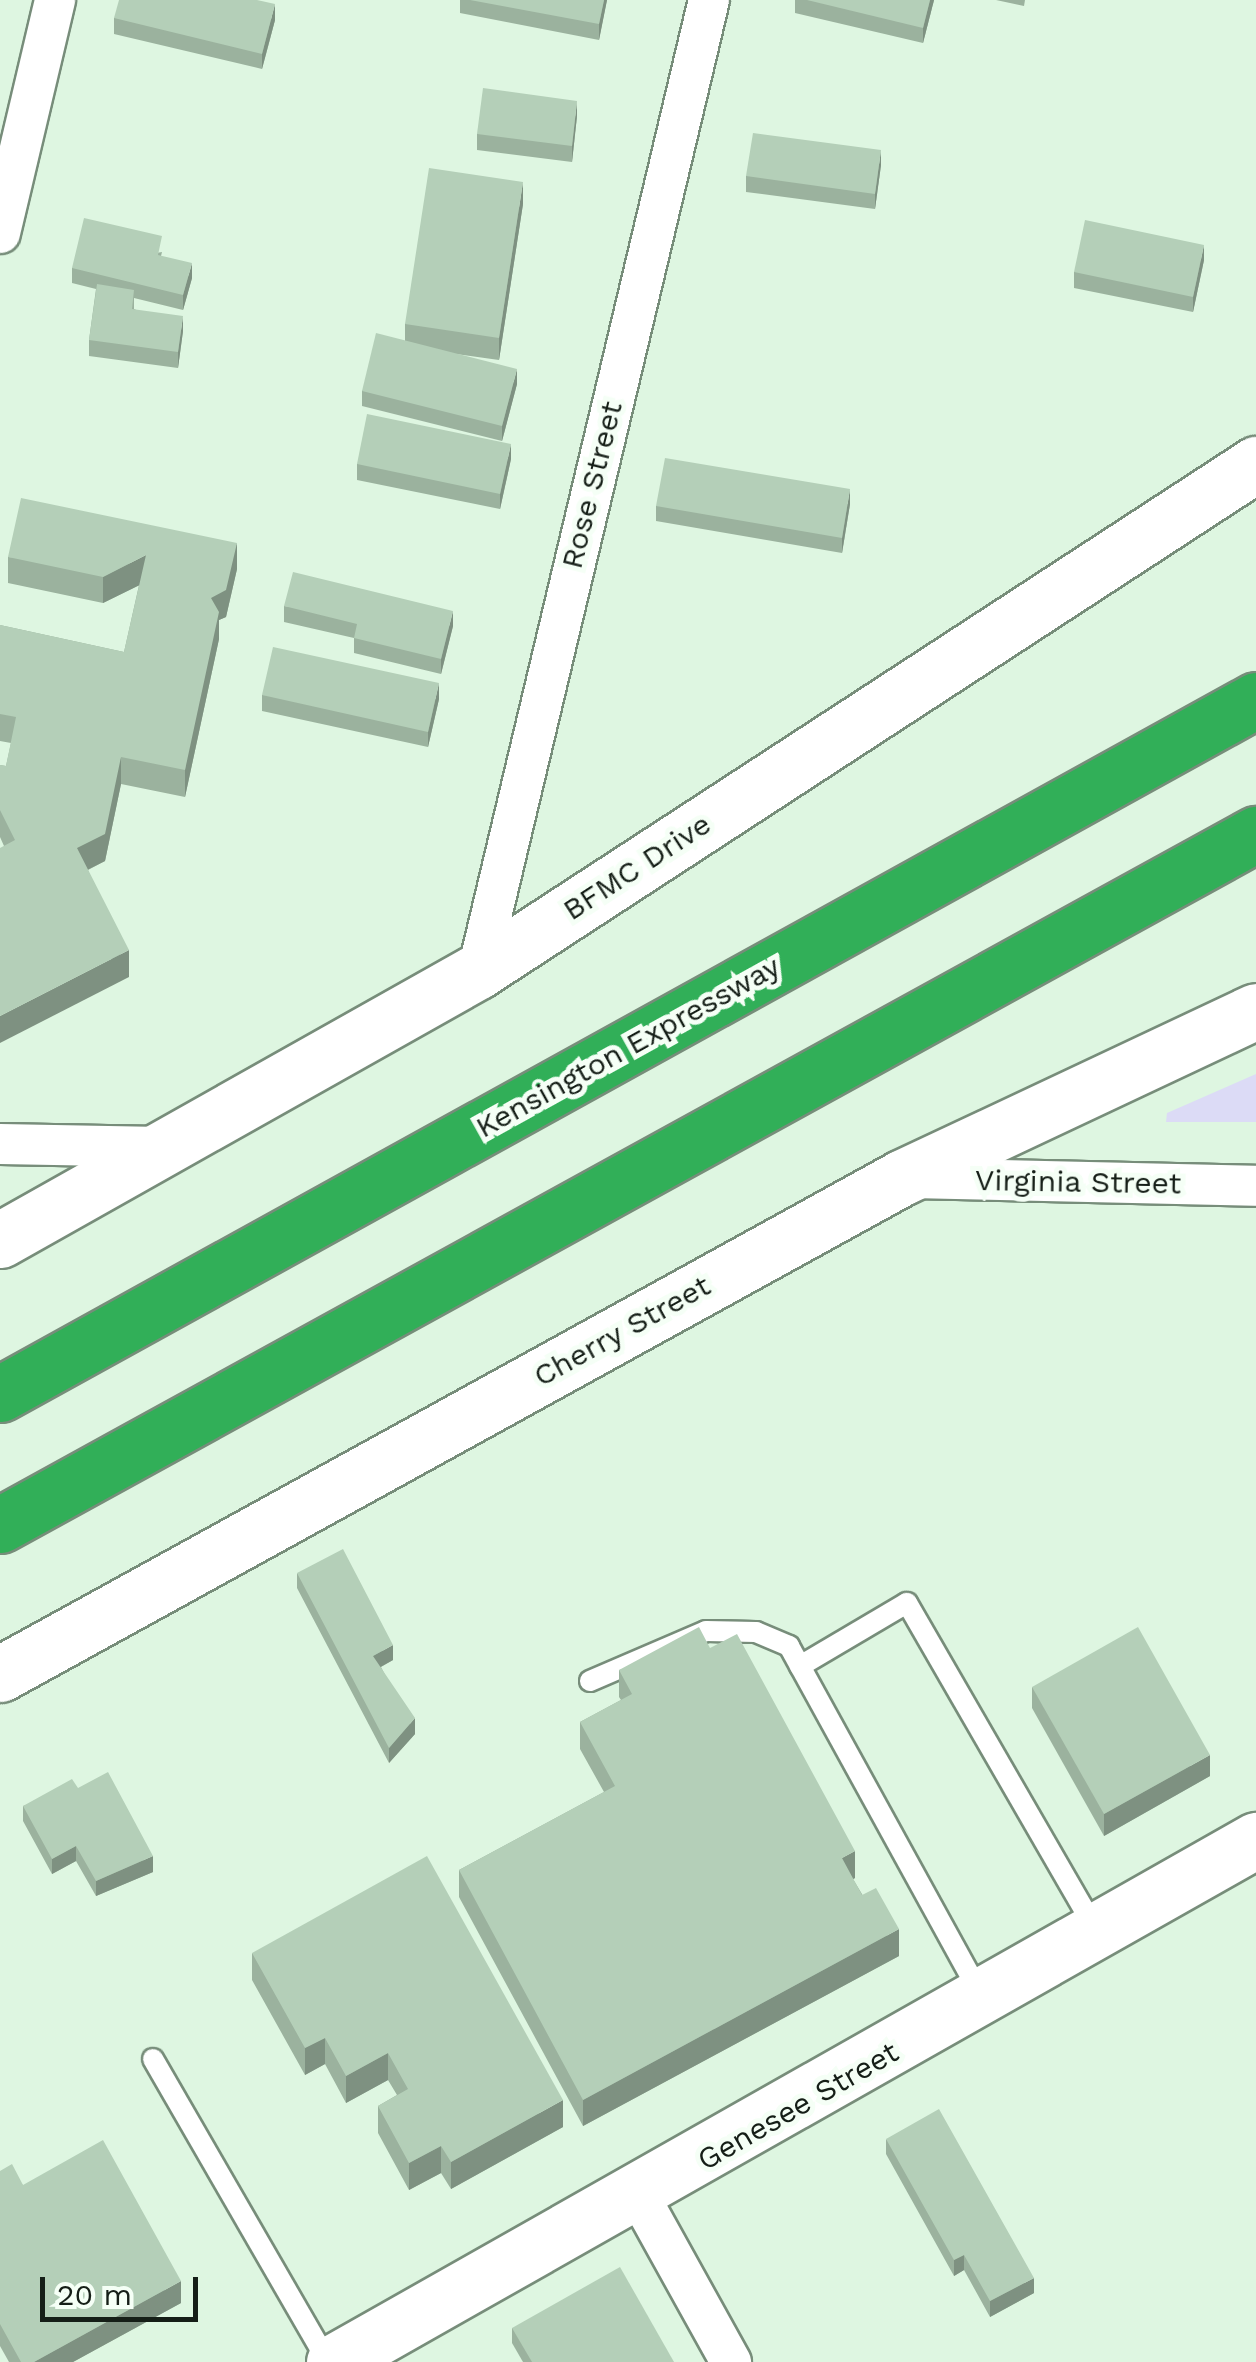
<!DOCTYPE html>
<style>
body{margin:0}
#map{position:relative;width:1256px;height:2362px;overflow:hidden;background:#def6e1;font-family:"Work Sans",sans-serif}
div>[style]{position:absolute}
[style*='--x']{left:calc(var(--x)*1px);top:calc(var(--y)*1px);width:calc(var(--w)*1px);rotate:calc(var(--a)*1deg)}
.green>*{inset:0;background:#dcdbf6}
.roads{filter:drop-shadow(2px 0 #778d7a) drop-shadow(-2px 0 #778d7a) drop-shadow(0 2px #778d7a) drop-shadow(0 -2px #778d7a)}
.lane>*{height:20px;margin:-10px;padding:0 10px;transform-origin:10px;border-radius:10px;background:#fff}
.street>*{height:40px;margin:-20px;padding:0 20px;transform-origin:20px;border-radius:20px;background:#fff}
.secondary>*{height:55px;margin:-27.5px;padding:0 27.5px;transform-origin:27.5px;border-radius:27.5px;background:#fff}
.highway>*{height:55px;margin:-27.5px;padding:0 27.5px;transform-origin:27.5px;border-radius:27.5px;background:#31af58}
.wall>*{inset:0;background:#9bb29e}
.shaded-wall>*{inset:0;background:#7e9181}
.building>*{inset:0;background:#b4cfb8}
span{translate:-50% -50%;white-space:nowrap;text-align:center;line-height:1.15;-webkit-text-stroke:10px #f5fff6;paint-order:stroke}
.street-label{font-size:30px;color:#151e17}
.scale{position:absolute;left:40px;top:2277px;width:158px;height:45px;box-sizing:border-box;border:5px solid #151e17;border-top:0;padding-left:12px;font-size:30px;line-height:35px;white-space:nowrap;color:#151e17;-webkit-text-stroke:8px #f5fff6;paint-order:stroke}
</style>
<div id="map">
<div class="green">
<i style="clip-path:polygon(1256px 1074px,1256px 1122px,1166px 1122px,1167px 1113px)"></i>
</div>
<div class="roads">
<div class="lane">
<i style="--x:800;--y:1666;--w:124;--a:-30.5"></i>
<i style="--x:907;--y:1603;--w:374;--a:60"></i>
<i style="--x:590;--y:1681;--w:126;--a:-23.3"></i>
<i style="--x:706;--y:1631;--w:50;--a:1.1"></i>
<i style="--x:756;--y:1632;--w:36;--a:23"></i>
<i style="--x:789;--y:1646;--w:396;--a:61.2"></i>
<i style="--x:153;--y:2059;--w:350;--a:60"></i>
</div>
<div class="street">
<i style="--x:0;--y:233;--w:239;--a:-76.7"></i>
<i style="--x:478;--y:971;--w:998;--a:-76.62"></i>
<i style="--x:0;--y:1144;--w:162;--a:1.1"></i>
<i style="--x:910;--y:1178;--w:346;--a:1.3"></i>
<i style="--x:639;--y:2196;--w:190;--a:61"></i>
</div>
<div class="secondary">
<i style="--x:0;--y:1240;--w:548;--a:-29.37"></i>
<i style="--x:478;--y:971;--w:929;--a:-33.09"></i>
<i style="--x:0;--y:1674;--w:1029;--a:-28.83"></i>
<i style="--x:901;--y:1178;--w:392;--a:-25.2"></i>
<i style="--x:334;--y:2362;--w:1060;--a:-29.52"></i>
</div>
<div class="highway">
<i style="--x:0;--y:1394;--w:1435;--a:-28.92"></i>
<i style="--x:0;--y:1525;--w:1434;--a:-28.82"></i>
</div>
</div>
<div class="wall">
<i style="clip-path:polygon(460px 0,607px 0,599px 40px,460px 13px)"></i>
<i style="clip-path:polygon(795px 0,934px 0,923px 43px,795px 13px)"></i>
<i style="clip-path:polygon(996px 0,1025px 0,1024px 6px)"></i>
<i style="clip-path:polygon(114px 18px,275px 20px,262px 69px,114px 34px)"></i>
<i style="clip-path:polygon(577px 116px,572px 162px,477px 150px,477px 134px)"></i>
<i style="clip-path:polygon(881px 165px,875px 209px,746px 192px,746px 176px)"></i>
<i style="clip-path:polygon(523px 204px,499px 360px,456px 354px,517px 384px,502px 441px,362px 406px,362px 391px,405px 341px,405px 324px)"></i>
<i style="clip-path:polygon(162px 252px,161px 256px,192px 278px,183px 310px,134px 298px,134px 309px,183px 331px,178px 368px,89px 356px,89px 340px,96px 289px,72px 283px,72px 268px)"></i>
<i style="clip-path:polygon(1204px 260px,1193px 312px,1074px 288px,1074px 272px)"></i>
<i style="clip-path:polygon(511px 459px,500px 509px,357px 480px,357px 464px)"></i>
<i style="clip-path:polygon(850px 504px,842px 553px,656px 521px,656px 506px)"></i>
<i style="clip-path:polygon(8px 557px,237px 569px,226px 617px,219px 620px,219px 639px,185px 797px,121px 784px,105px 861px,88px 870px,129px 977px,4px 846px,0 837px,0 765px,6px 766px,11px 743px,0 741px,0 625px,124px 652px,139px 585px,103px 603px,8px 583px)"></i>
<i style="clip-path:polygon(284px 606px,453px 626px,441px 674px,354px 653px,354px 638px,284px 622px)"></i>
<i style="clip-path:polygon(262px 695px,439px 699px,428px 747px,262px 711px)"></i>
<i style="clip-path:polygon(297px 1573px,393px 1660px,381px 1667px,415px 1734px,389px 1763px,297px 1588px)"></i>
<i style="clip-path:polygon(710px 1648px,855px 1878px,853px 1879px,899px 1956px,583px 2126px,459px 1897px,459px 1870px,604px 1792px,580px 1749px,580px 1722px,621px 1700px,619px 1697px,619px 1670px)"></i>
<i style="clip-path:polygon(1032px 1687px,1210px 1776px,1104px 1836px,1032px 1708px)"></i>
<i style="clip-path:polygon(78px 1788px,153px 1872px,96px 1896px,76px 1861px,52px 1874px,23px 1821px,23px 1806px)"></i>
<i style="clip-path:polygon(252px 1953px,563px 2127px,451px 2189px,441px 2173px,409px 2190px,378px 2133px,378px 2106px,397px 2095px,388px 2080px,346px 2103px,325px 2064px,305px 2075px,252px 1980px)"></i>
<i style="clip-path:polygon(886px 2139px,1034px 2293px,990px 2317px,964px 2270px,954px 2276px,886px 2154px)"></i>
<i style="clip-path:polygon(0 2171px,23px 2185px,181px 2303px,73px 2362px,9px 2362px,0 2346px)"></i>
<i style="clip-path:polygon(512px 2328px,674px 2362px,523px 2362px,512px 2343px)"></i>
</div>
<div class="shaded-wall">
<i style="clip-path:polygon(604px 0,607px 0,599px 40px,599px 24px)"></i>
<i style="clip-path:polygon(930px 0,934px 0,923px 43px,923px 28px)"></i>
<i style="clip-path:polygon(275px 4px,275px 20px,262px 69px,262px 54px)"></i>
<i style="clip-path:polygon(577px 101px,577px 116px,572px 162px,572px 146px)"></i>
<i style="clip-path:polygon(881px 150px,881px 165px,875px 209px,875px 194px)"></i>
<i style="clip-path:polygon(523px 182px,523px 204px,499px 360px,499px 338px)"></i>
<i style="clip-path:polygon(1204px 245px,1204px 260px,1193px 312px,1193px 297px)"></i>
<i style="clip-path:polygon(192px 263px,192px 278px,183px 310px,183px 295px)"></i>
<i style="clip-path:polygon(183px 316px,183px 331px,178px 368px,178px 352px)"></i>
<i style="clip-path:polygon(517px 369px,517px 384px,502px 441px,502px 426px)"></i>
<i style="clip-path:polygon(511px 444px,511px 459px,500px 509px,500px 494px)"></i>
<i style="clip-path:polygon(850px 489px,850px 504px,842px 553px,842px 538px)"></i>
<i style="clip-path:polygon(237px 543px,237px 569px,226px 617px,219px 620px,219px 639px,185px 797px,185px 770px,211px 598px)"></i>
<i style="clip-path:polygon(146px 555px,146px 582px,103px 603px,103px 577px)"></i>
<i style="clip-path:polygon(453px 611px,453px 626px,441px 674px,441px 659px)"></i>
<i style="clip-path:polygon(439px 683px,439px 699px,428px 747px,428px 732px)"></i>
<i style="clip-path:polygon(121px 757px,121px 784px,105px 861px,77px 875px,77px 848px)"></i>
<i style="clip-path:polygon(129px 950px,129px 977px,0 1043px,0 1016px)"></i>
<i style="clip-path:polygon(393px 1645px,393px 1660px,373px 1671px,373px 1656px)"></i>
<i style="clip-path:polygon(415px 1718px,415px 1734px,389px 1763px,389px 1748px)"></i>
<i style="clip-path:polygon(1210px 1755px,1210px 1776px,1104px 1836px,1104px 1814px)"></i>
<i style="clip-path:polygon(76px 1846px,76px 1861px,52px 1874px,52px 1859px)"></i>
<i style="clip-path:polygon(855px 1851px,855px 1878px,842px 1885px,842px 1858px)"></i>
<i style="clip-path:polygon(153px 1856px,153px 1872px,96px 1896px,96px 1881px)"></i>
<i style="clip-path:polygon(899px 1929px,899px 1956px,583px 2126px,583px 2100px)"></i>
<i style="clip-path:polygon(325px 2038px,325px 2064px,305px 2075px,305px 2048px)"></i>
<i style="clip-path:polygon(388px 2053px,388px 2080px,346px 2103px,346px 2076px)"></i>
<i style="clip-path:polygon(563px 2100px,563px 2127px,451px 2189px,451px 2162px)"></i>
<i style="clip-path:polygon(441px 2146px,441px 2173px,409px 2190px,409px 2163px)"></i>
<i style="clip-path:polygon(964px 2255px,964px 2270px,954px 2276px,954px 2260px)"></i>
<i style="clip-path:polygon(1034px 2278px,1034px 2293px,990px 2317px,990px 2301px)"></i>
<i style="clip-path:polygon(181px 2281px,181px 2303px,73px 2362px,34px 2362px)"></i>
</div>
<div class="building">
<i style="clip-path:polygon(119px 0,257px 0,275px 4px,262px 54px,114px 18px)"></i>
<i style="clip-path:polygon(470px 0,604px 0,599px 24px)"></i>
<i style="clip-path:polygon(807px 0,930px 0,923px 28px)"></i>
<i style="clip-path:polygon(483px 88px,577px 101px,572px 146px,477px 134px)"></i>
<i style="clip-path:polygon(753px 133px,881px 150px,875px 194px,746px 176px)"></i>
<i style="clip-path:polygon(429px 168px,523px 182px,499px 338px,405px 324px)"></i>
<i style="clip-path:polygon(84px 218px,162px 236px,158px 255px,192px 263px,183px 295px,72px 268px)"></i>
<i style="clip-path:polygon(1085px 220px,1204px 245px,1193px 297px,1074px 272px)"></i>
<i style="clip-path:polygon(97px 284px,134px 290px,132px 309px,183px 316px,178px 352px,89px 340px)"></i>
<i style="clip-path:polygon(376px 333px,517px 369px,502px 426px,362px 391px)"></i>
<i style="clip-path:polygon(367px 414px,511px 444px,500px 494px,357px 464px)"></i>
<i style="clip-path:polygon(665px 458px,850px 489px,842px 538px,656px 506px)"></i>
<i style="clip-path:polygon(21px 498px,237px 543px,226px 590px,211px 598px,219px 612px,185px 770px,121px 757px,105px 834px,77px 848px,129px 950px,0 1016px,0 848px,15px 840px,0 810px,0 765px,6px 766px,16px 717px,0 714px,0 625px,124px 652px,146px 555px,103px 577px,8px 557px)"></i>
<i style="clip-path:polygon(293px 572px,453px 611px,441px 659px,354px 638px,357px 624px,284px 606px)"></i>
<i style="clip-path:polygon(273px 647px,439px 683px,428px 732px,262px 695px)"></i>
<i style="clip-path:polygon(343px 1549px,393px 1645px,373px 1656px,415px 1718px,389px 1748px,297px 1573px)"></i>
<i style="clip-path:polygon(699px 1627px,710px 1648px,737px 1634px,855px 1851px,842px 1858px,862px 1895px,876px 1888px,899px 1929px,583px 2100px,459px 1870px,615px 1786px,580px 1722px,632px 1694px,619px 1670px)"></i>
<i style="clip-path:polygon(1138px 1627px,1210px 1755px,1104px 1814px,1032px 1687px)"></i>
<i style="clip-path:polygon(108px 1772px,153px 1856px,96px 1881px,76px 1846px,52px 1859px,23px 1806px,72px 1779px,78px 1788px)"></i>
<i style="clip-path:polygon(427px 1856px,563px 2100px,451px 2162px,441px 2146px,409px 2163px,378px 2106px,408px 2089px,388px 2053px,346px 2076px,325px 2038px,305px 2048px,252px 1953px)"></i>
<i style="clip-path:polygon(939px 2109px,1034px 2278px,990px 2301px,964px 2255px,954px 2260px,886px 2139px)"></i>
<i style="clip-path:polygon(103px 2140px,181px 2281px,34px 2362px,21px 2362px,0 2324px,0 2171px,12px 2164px,23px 2185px)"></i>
<i style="clip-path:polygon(620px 2267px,674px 2362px,532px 2362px,512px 2328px)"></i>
</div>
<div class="street-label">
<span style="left:592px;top:485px;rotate:-76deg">Rose Street</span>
<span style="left:637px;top:867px;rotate:-33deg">BFMC Drive</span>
<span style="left:628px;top:1047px;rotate:-29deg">Kensington Expressway</span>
<span style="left:1078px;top:1182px;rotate:1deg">Virginia Street</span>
<span style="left:622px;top:1331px;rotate:-29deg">Cherry Street</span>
<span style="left:798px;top:2106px;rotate:-30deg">Genesee Street</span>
</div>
<div class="scale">20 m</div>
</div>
